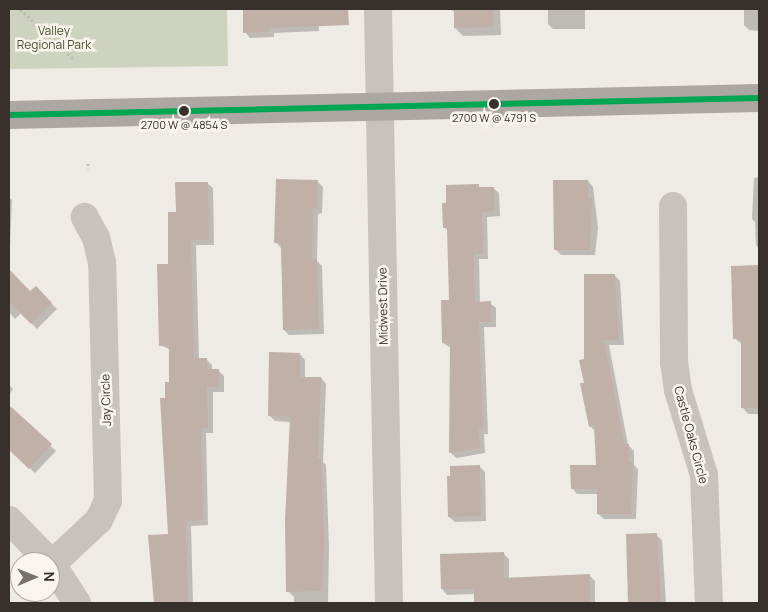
<!DOCTYPE html>
<style>
body{margin:0}
#map{position:relative;width:768px;height:612px;overflow:hidden;background:#eeeae4;font-family:Manrope,sans-serif}
div>[style]{position:absolute}
[style*='--x']{left:calc(var(--x)*1px);top:calc(var(--y)*1px);width:calc(var(--w)*1px);rotate:calc(var(--a)*1deg)}
.green>*{inset:0;background:#ced3c0}
.shadow>*{inset:0;background:#0003}
.building>*{inset:0;background:#c0b0a8}
.path>*{height:3px;margin-top:-1.5px;transform-origin:0;background:repeating-linear-gradient(90deg,#c0bbb5 0 2.5px,transparent 0 5px)}
.minor>*{height:28px;margin:-14px;padding:0 14px;transform-origin:14px;border-radius:14px;background:#c7c2bd}
.major>*{height:28px;margin:-14px;padding:0 14px;transform-origin:14px;border-radius:14px;background:#aca7a2}
.bus-1>*{height:6px;margin:-3px;padding:0 3px;transform-origin:3px;border-radius:3px;background:#00a651}
.dots>*{width:14px;height:14px;translate:-50% -50%;box-sizing:border-box;border:2px solid #f9f4ed;border-radius:50%}
span{translate:-50% -50%;white-space:nowrap;text-align:center;line-height:1.15;-webkit-text-stroke:5px #f9f4ed;paint-order:stroke}
.bus-label{font-size:11px;color:#38302b}
.park-label{font-size:12px;color:#455431}
.street-label{font-size:12px;color:#38302b}
.frame{position:absolute;inset:0;border:10px solid #38302b;pointer-events:none}
.north{position:absolute;left:10px;top:552px;width:50px;height:50px;box-sizing:border-box;background:#f9f4ed;border:1px solid #aca69f;border-radius:50%;rotate:89deg;font-size:14px;font-weight:700;line-height:20px;text-align:center;color:#38302b}
.north::after{content:'';display:block;margin:auto;width:18px;height:22px;background:#78716c;clip-path:polygon(50% 0,100% 100%,50% 72%,0 100%)}
</style>
<div id="map">
<div class="green">
<i style="clip-path:polygon(9px 9px,227px 9px,228px 66px,9px 69px)"></i>
</div>
<div class="shadow">
<i style="clip-path:polygon(244px 9px,318px 9px,319px 31px,274px 33px,274px 37px,250px 38px,245px 32px)"></i>
<i style="clip-path:polygon(449px 9px,500px 9px,501px 35px,463px 36px,455px 28px,455px 12px)"></i>
<i style="clip-path:polygon(548px 9px,585px 9px,585px 29px,553px 29px,548px 24px)"></i>
<i style="clip-path:polygon(744px 9px,759px 9px,759px 31px,749px 30px,744px 25px)"></i>
<i style="clip-path:polygon(759px 177px,759px 249px,756px 245px,755px 222px,752px 219px,754px 178px)"></i>
<i style="clip-path:polygon(588px 181px,593px 187px,598px 228px,595px 255px,561px 255px,555px 249px)"></i>
<i style="clip-path:polygon(318px 182px,323px 187px,322px 213px,318px 214px,317px 261px,322px 266px,324px 334px,289px 335px,284px 330px,281px 248px,276px 242px)"></i>
<i style="clip-path:polygon(207px 183px,213px 188px,214px 245px,196px 245px,199px 359px,206px 359px,212px 365px,212px 370px,218px 370px,224px 376px,224px 392px,213px 392px,213px 433px,206px 433px,208px 525px,191px 526px,193px 603px,155px 603px,149px 536px,169px 536px,166px 399px,171px 383px,171px 350px,160px 345px,170px 265px,177px 213px)"></i>
<i style="clip-path:polygon(447px 187px,493px 188px,499px 193px,500px 216px,487px 217px,488px 259px,479px 259px,480px 303px,490px 303px,496px 308px,496px 327px,484px 327px,488px 434px,484px 434px,485px 453px,456px 458px,451px 453px,451px 348px,443px 343px,450px 302px,448px 231px,444px 227px)"></i>
<i style="clip-path:polygon(9px 197px,12px 200px,10px 247px,9px 247px)"></i>
<i style="clip-path:polygon(733px 267px,759px 267px,759px 414px,748px 414px,743px 408px,742px 344px,734px 338px)"></i>
<i style="clip-path:polygon(12px 274px,31px 293px,36px 288px,57px 309px,37px 329px,21px 313px,15px 319px,9px 312px,9px 278px)"></i>
<i style="clip-path:polygon(614px 275px,620px 281px,624px 345px,609px 345px,628px 445px,634px 451px,634px 465px,638px 469px,636px 519px,604px 519px,598px 514px,598px 494px,577px 494px,572px 488px,597px 466px,596px 432px,590px 426px,585px 360px)"></i>
<i style="clip-path:polygon(300px 354px,305px 360px,305px 378px,321px 378px,326px 384px,323px 462px,326px 465px,329px 546px,328px 603px,294px 603px,294px 597px,288px 591px,291px 422px,275px 421px,270px 416px)"></i>
<i style="clip-path:polygon(9px 385px,13px 389px,9px 395px)"></i>
<i style="clip-path:polygon(9px 406px,56px 451px,35px 473px,9px 449px)"></i>
<i style="clip-path:polygon(480px 467px,485px 472px,486px 521px,455px 522px,449px 517px)"></i>
<i style="clip-path:polygon(759px 530px,759px 581px,758px 531px)"></i>
<i style="clip-path:polygon(656px 535px,662px 540px,666px 603px,630px 603px)"></i>
<i style="clip-path:polygon(503px 553px,509px 559px,509px 579px,589px 575px,595px 581px,595px 603px,475px 603px,475px 594px,447px 595px,442px 589px)"></i>
</div>
<div class="building">
<i style="clip-path:polygon(243px 9px,348px 9px,349px 25px,269px 28px,269px 32px,243px 33px)"></i>
<i style="clip-path:polygon(454px 9px,493px 9px,493px 27px,454px 28px)"></i>
<i style="clip-path:polygon(276px 179px,318px 180px,317px 208px,313px 208px,312px 260px,317px 259px,319px 329px,283px 330px,281px 243px,274px 243px)"></i>
<i style="clip-path:polygon(553px 180px,588px 180px,588px 198px,592px 198px,590px 250px,554px 250px)"></i>
<i style="clip-path:polygon(175px 182px,208px 182px,209px 240px,191px 240px,194px 358px,207px 358px,207px 369px,219px 369px,219px 387px,207px 387px,208px 427px,201px 428px,203px 520px,186px 521px,188px 603px,154px 603px,148px 535px,168px 534px,160px 398px,165px 398px,165px 382px,169px 382px,169px 345px,159px 346px,157px 264px,168px 264px,168px 212px,176px 212px)"></i>
<i style="clip-path:polygon(479px 184px,479px 187px,494px 187px,495px 211px,482px 212px,483px 254px,474px 254px,475px 302px,491px 301px,491px 322px,479px 322px,483px 429px,479px 429px,480px 448px,449px 453px,450px 343px,442px 343px,441px 300px,449px 300px,447px 228px,443px 228px,442px 203px,446px 203px,446px 185px)"></i>
<i style="clip-path:polygon(759px 265px,759px 408px,741px 408px,741px 338px,733px 339px,731px 266px)"></i>
<i style="clip-path:polygon(9px 269px,30px 291px,36px 286px,52px 303px,31px 324px,9px 302px)"></i>
<i style="clip-path:polygon(584px 274px,615px 274px,619px 340px,604px 340px,624px 444px,629px 444px,629px 462px,633px 462px,631px 514px,597px 514px,597px 489px,571px 489px,570px 465px,596px 465px,594px 425px,589px 427px,580px 383px,584px 383px,579px 360px,584px 359px)"></i>
<i style="clip-path:polygon(269px 352px,300px 353px,300px 377px,321px 377px,318px 458px,321px 458px,324px 539px,322px 591px,286px 592px,285px 521px,290px 417px,268px 416px)"></i>
<i style="clip-path:polygon(9px 405px,52px 444px,29px 469px,9px 450px)"></i>
<i style="clip-path:polygon(480px 465px,481px 516px,448px 517px,447px 476px,450px 476px,450px 466px)"></i>
<i style="clip-path:polygon(657px 533px,661px 602px,628px 603px,626px 534px)"></i>
<i style="clip-path:polygon(504px 552px,504px 578px,590px 574px,590px 603px,474px 603px,474px 589px,441px 589px,440px 554px)"></i>
</div>
<div class="path">
<i style="--x:20;--y:9;--w:74;--a:42.8"></i>
<i style="--x:88;--y:163;--w:6;--a:90"></i>
</div>
<div class="minor">
<i style="--x:378;--y:9;--w:594;--a:88.94"></i>
<i style="--x:673;--y:206;--w:156;--a:89.6"></i>
<i style="--x:674;--y:362;--w:28;--a:82"></i>
<i style="--x:678;--y:390;--w:89;--a:73"></i>
<i style="--x:704;--y:475;--w:128;--a:87.8"></i>
<i style="--x:9;--y:520;--w:62;--a:45.7"></i>
<i style="--x:52;--y:564;--w:46;--a:57.3"></i>
<i style="--x:52;--y:564;--w:64;--a:-43.1"></i>
<i style="--x:99;--y:520;--w:21;--a:-65"></i>
<i style="--x:108;--y:501;--w:238;--a:-91.4"></i>
<i style="--x:102;--y:263;--w:26;--a:-103"></i>
<i style="--x:96;--y:238;--w:24;--a:-118"></i>
</div>
<div class="major">
<i style="--x:9;--y:115;--w:750;--a:-1.3"></i>
</div>
<div class="bus-1">
<i style="--x:9;--y:115;--w:750;--a:-1.3"></i>
</div>
<div class="dots">
<i style="left:494px;top:104px;background:#38302b"></i>
<i style="left:184px;top:111px;background:#38302b"></i>
</div>
<div class="bus-label">
<span style="left:494px;top:118px">2700 W @ 4791 S</span>
<span style="left:184px;top:125px">2700 W @ 4854 S</span>
</div>
<div class="park-label">
<span style="left:54px;top:38px">Valley<br>Regional Park</span>
</div>
<div class="street-label">
<span style="left:383px;top:306px;rotate:-91deg">Midwest Drive</span>
<span style="left:106px;top:400px;rotate:-92deg">Jay Circle</span>
<span style="left:691px;top:435px;rotate:75deg">Castle Oaks Circle</span>
</div>
<div class="frame"></div>
<div class="north">N</div>
</div>
